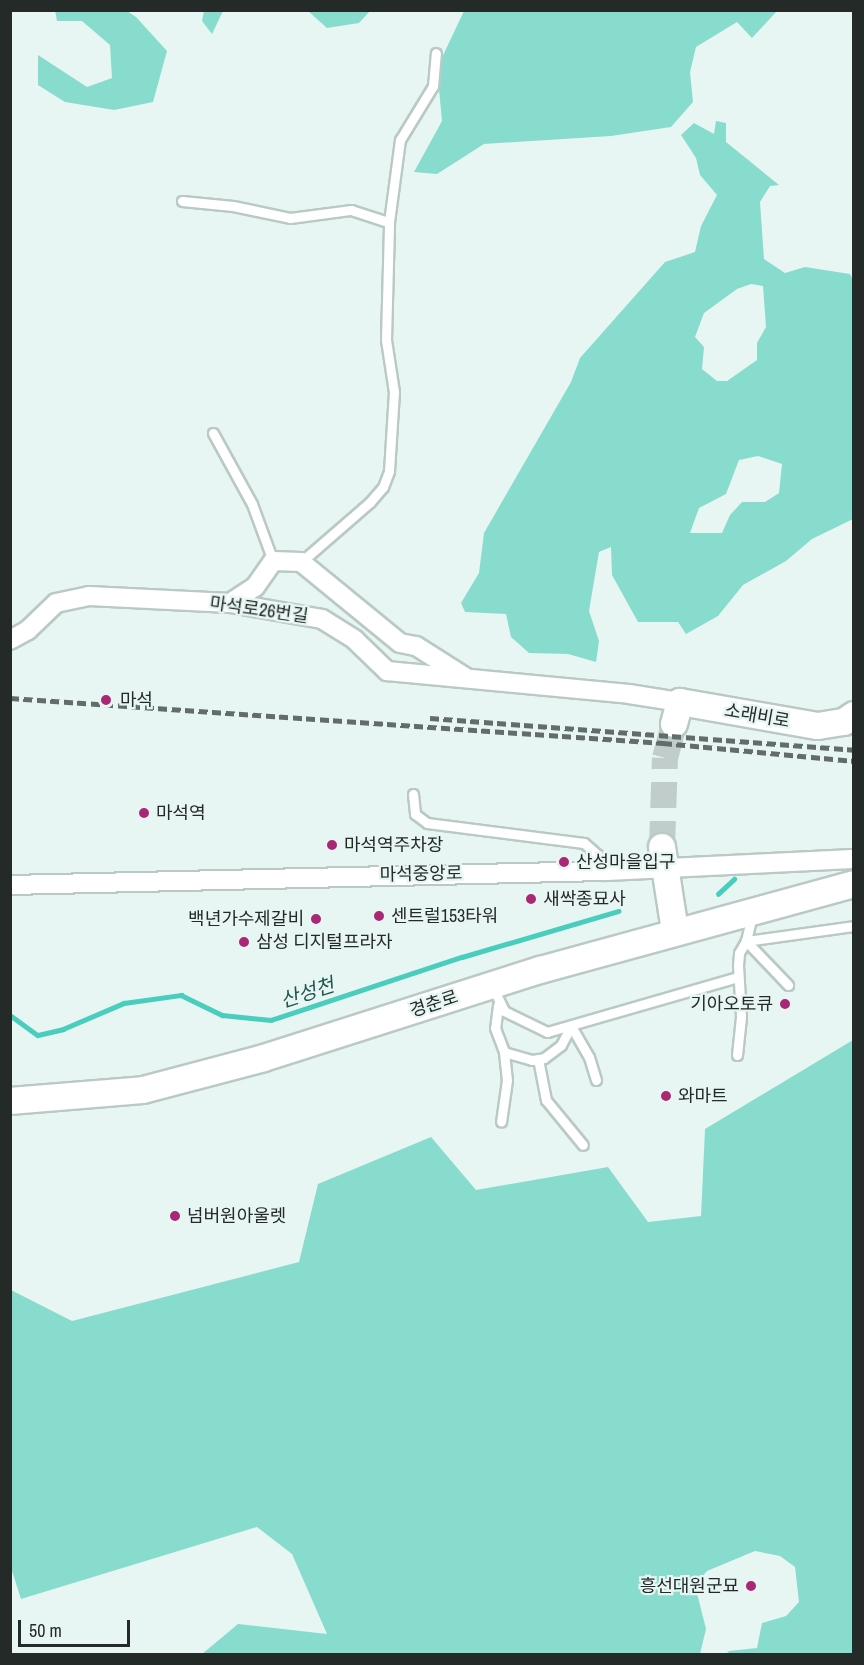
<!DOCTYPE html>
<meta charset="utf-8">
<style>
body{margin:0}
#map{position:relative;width:864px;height:1665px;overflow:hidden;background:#e7f6f3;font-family:"Archivo Narrow","Noto Sans KR",sans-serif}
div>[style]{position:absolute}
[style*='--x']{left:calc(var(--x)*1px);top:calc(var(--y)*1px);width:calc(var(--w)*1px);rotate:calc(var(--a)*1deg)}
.green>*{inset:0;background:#88dcce}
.stream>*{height:4.5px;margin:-2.25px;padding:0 2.25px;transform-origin:2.25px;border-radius:2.25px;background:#49cdbc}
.secondary-tunnel>*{height:26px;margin-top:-13px;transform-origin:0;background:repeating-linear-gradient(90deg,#c0cdca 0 26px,transparent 0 39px)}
.roads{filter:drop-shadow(2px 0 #bac9c6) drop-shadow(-2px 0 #bac9c6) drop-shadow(0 2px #bac9c6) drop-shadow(0 -2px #bac9c6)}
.lane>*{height:9px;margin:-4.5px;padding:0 4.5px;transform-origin:4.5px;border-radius:4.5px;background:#fff}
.street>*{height:18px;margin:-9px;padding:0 9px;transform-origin:9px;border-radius:9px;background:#fff}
.secondary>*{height:26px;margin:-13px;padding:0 13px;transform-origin:13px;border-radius:13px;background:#fff}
.rail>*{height:4.5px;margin-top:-2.25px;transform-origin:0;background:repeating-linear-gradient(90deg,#636c6a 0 9px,transparent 0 13.5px)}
.dots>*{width:16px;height:16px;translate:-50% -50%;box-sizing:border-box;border:3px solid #e7f6f3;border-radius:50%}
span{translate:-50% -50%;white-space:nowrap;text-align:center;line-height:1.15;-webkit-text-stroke:4.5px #e7f6f3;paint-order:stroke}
.street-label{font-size:18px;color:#242a28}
.poi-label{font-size:18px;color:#242a28}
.left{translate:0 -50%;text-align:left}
.right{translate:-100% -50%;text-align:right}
.water-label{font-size:20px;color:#20564f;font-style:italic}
.frame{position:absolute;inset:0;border:12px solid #242a28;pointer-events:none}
.scale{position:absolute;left:18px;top:1620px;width:112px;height:27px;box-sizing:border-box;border:3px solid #242a28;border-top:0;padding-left:8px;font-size:18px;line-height:21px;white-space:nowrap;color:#242a28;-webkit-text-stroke:4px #e7f6f3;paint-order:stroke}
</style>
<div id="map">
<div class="green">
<i style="clip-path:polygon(55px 10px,127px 11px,136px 17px,167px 51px,153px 102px,114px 110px,65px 102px,38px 85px,38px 55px,87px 87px,112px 78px,110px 45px,82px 21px,57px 21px)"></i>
<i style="clip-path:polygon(204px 11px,223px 11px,212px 34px,202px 21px)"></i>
<i style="clip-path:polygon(308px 11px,370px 11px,359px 23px,327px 28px)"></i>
<i style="clip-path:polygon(464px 11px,777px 11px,752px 38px,737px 22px,696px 47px,690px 72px,693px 102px,671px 127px,611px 136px,484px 144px,437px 174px,414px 172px,442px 121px,437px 68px)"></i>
<i style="clip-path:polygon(evenodd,716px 121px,726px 123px,726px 142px,779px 185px,770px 186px,760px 202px,764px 259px,785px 273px,805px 267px,850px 274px,853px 280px,853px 519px,812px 539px,786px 561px,743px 585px,718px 616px,686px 634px,678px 622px,638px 622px,612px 575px,611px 547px,599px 552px,589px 611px,599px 641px,596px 662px,568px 654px,529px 653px,511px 637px,506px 614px,465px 612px,461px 603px,479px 573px,484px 533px,571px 382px,580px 358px,665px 262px,695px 252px,701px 226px,717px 195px,700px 175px,696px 158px,681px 135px,694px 123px,714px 134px,716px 121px,751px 284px,763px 286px,766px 327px,757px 343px,757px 360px,727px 381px,717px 381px,702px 369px,704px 347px,695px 337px,704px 313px,737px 289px,751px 284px,716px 121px,758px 456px,782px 464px,779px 493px,765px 502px,742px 502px,730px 515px,722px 533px,690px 533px,699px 508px,726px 494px,739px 460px,758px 456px)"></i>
<i style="clip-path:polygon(853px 1040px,853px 1654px,726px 1654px,729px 1651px,757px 1648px,762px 1623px,786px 1616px,799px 1602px,795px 1567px,780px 1556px,755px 1551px,707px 1571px,695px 1585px,706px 1629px,700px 1654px,202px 1654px,238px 1624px,327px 1634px,292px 1554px,257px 1527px,21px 1599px,10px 1565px,11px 1290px,72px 1321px,299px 1262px,318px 1184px,431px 1137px,476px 1190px,608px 1167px,648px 1222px,701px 1216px,705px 1129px)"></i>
</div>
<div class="stream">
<i style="--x:718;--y:894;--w:22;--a:-43"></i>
<i style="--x:10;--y:1015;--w:34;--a:36"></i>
<i style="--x:38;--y:1035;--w:26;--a:-13"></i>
<i style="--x:63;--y:1029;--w:66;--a:-23.1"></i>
<i style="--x:124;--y:1003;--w:58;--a:-8"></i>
<i style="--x:181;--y:995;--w:46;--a:26"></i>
<i style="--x:222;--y:1015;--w:49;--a:5.8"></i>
<i style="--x:271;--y:1020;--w:201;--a:-18.3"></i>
<i style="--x:462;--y:957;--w:163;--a:-16.4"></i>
</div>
<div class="secondary-tunnel">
<i style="--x:662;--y:847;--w:89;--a:-88.1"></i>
<i style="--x:665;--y:758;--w:35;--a:-75"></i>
</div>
<div class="roads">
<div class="lane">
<i style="--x:182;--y:201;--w:51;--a:5.6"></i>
<i style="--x:233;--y:206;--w:58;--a:11.9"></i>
<i style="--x:290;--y:218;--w:62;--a:-7.5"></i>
<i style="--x:351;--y:210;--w:40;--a:18"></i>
<i style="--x:213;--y:433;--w:81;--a:61.2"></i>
<i style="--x:252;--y:504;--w:61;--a:69.8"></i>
<i style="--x:301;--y:562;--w:91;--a:-41"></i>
<i style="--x:370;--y:502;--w:20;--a:-49"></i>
<i style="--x:383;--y:487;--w:17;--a:-69"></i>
<i style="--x:389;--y:471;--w:79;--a:-86.4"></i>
<i style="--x:394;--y:392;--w:53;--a:-98.7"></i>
<i style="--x:386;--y:340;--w:118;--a:-88.5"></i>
<i style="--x:389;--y:222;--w:83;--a:-82.4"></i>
<i style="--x:400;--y:140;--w:63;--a:-58.6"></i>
<i style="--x:433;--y:86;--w:33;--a:-85"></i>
<i style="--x:413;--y:794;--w:20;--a:84"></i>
<i style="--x:415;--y:814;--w:15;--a:37"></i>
<i style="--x:427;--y:823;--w:158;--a:7.3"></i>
<i style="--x:584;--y:843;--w:18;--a:41"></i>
<i style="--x:598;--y:855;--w:18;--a:63"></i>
<i style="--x:752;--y:915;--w:27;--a:103"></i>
<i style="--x:746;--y:941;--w:61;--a:46.3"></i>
<i style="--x:493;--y:988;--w:25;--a:64"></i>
<i style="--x:504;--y:1011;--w:48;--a:26"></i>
<i style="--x:547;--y:1032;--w:199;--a:-16.1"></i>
<i style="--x:498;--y:1005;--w:23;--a:97"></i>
<i style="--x:495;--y:1028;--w:26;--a:69"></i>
<i style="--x:504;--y:1052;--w:28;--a:84"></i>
<i style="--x:507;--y:1080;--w:42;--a:98.1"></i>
<i style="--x:571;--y:1026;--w:36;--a:60"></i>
<i style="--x:589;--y:1057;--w:24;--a:73"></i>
<i style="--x:504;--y:1052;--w:29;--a:16"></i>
<i style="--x:532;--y:1060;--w:12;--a:-9"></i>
<i style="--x:544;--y:1058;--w:21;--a:-37"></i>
<i style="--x:561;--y:1045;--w:21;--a:-62"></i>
<i style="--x:737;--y:1055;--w:39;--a:-84"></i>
<i style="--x:741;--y:1016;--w:51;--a:-93.4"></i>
<i style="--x:738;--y:965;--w:12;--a:-85"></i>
<i style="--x:739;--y:953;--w:14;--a:-60"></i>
<i style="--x:746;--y:941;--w:109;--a:-7.9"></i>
<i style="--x:538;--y:1059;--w:42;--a:79"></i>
<i style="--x:546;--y:1100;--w:58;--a:50.6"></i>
</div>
<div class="street">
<i style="--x:230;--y:603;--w:30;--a:-33"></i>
<i style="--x:255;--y:587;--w:32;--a:-55"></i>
<i style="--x:273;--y:561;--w:28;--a:2"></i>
<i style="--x:301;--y:562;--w:128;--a:39.3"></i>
<i style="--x:400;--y:643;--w:16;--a:11"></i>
<i style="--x:416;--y:646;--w:58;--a:32.3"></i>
<i style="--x:10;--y:640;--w:21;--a:-29"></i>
<i style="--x:28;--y:630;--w:39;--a:-44"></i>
<i style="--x:56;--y:603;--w:34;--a:-12"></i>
<i style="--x:89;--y:596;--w:141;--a:2.8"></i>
<i style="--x:230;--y:603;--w:93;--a:9.9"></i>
<i style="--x:322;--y:619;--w:39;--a:32"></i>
<i style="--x:355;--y:640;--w:45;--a:44.1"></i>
<i style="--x:387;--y:671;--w:243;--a:5.4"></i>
<i style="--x:629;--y:694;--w:52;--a:8.9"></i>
<i style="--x:10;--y:885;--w:596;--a:-1.35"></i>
<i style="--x:606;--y:871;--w:248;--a:-2.8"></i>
</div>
<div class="secondary">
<i style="--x:674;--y:724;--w:23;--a:-75"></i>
<i style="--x:680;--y:702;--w:140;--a:9.9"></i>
<i style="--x:818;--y:726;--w:26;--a:-9"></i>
<i style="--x:844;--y:722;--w:12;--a:-35"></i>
<i style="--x:662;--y:847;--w:85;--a:81.2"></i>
<i style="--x:10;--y:1101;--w:133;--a:-4.7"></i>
<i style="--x:143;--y:1090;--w:125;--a:-14.8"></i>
<i style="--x:264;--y:1058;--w:290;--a:-17.7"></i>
<i style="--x:540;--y:970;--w:326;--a:-15.3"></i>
</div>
</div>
<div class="rail">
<i style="--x:10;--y:698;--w:655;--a:3.94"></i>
<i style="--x:663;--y:743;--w:192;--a:5.4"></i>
<i style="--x:430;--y:718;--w:425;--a:4.3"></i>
</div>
<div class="dots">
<i style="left:106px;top:700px;background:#a92875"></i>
<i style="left:144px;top:813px;background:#a92875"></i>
<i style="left:332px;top:845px;background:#a92875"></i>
<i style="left:564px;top:862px;background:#a92875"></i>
<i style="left:531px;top:899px;background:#a92875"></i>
<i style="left:379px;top:916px;background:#a92875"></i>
<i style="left:316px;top:919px;background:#a92875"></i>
<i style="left:244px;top:942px;background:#a92875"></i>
<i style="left:785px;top:1004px;background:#a92875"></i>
<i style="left:666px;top:1096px;background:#a92875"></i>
<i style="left:175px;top:1216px;background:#a92875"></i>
<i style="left:751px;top:1586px;background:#a92875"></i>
</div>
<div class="street-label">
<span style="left:259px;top:610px;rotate:8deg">마석로26번길</span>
<span style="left:757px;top:716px;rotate:10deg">소래비로</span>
<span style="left:421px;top:874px;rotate:-1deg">마석중앙로</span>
<span style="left:434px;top:1004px;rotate:-18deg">경춘로</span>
</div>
<div class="poi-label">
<span class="left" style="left:120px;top:700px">마석</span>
<span class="left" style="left:156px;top:813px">마석역</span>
<span class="left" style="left:344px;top:845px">마석역주차장</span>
<span class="left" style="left:576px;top:862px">산성마을입구</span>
<span class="left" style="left:543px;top:899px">새싹종묘사</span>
<span class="left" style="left:391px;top:916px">센트럴153타워</span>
<span class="right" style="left:304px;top:919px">백년가수제갈비</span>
<span class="left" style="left:256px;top:942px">삼성 디지털프라자</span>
<span class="right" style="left:773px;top:1004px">기아오토큐</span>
<span class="left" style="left:678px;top:1096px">와마트</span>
<span class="left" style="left:187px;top:1216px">넘버원아울렛</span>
<span class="right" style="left:739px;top:1586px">흥선대원군묘</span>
</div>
<div class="water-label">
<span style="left:307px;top:992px;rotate:-18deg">산성천</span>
</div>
<div class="frame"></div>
<div class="scale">50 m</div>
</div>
